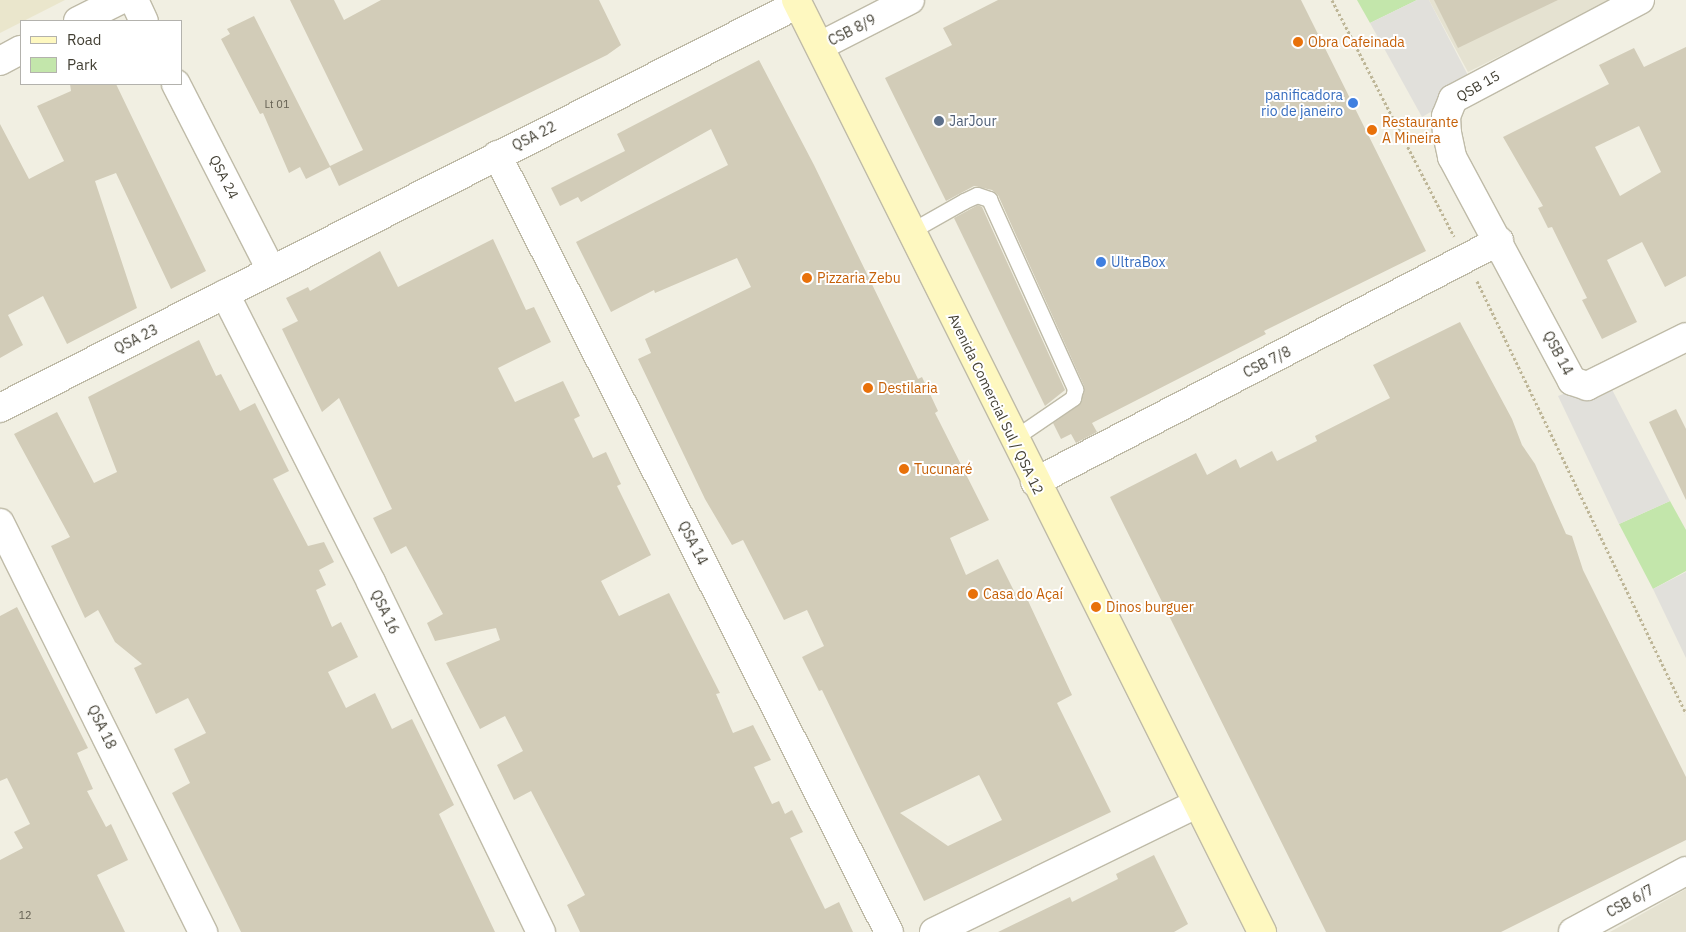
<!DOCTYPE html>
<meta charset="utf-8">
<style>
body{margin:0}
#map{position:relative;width:1686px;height:932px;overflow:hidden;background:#f1efe2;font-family:"IBM Plex Sans",sans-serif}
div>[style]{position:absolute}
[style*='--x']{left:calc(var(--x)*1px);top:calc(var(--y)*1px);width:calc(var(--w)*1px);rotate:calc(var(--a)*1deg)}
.residential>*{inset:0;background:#e5e2d1}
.education>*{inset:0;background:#eae6cc}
.green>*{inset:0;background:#c3e6ab}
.parking>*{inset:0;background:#e1e0db}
.building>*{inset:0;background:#d2ccb8}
.path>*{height:3px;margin-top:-1.5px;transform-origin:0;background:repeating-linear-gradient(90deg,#beb697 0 2.5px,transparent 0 5px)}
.roads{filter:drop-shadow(1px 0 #bfbba8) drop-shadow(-1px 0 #bfbba8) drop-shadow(0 1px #bfbba8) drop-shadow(0 -1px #bfbba8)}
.lane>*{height:15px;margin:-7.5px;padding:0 7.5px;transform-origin:7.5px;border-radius:7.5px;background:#fff}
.street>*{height:28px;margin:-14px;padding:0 14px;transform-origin:14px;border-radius:14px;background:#fff}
.secondary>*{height:28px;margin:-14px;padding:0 14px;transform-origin:14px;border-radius:14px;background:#fef8c0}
.dots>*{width:14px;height:14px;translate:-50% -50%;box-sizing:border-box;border:2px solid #fff;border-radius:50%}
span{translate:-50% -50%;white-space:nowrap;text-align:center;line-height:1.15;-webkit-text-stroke:4px #fff;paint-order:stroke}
.number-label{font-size:11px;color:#666254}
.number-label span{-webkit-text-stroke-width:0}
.street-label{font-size:14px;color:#423f33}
.food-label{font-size:14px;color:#c56008}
.left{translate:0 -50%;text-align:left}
.shop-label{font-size:14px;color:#366cbe}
.right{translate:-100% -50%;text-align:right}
.service-label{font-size:14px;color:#4e5e75}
.legend{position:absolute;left:20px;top:20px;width:162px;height:65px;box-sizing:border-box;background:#fff;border:1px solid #b3b2ad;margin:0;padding:6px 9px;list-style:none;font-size:15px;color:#423f33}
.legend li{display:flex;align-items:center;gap:10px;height:25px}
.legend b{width:25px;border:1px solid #b3b2ad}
</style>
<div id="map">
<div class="residential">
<i style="clip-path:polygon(1429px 0,1612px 0,1468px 72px)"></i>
<i style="clip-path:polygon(1686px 889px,1686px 932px,1610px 932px)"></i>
</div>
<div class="education">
<i style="clip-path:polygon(0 0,65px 0,0 33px)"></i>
</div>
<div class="green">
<i style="clip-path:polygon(1357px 0,1417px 0,1370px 23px)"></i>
<i style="clip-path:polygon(1670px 501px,1686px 530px,1686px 571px,1653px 589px,1619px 524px)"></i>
</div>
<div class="parking">
<i style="clip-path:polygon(1417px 0,1429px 0,1474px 87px,1422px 117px,1370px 23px)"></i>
<i style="clip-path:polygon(1606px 378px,1670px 501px,1619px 524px,1558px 396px)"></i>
<i style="clip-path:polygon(1686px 572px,1686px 658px,1653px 589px)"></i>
</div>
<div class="building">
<i style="clip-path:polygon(290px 0,334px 0,344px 20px,381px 0,599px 0,621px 45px,607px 55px,339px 186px,330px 167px,306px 179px,300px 167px,289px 173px,263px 113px,260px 114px,221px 39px,230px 34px,227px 29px,254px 16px,330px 166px,363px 150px)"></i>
<i style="clip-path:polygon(998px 0,1301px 0,1426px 251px,1264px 331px,1266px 334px,1092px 423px,1097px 432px,1076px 443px,1071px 434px,1061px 439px,1053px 423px,1079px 405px,1084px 386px,998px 195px,992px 190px,974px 186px,946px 201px,885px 78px,952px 45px,943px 28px)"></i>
<i style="clip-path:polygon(1434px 0,1558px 0,1458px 48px)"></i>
<i style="clip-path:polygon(evenodd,1686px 47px,1686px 276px,1665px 287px,1642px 242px,1607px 260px,1637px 322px,1602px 339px,1582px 300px,1587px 298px,1552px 227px,1548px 228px,1538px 208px,1543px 206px,1503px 137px,1609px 84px,1599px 65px,1634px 48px,1644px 67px,1686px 47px,1639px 126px,1661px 172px,1620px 196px,1595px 147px,1639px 126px)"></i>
<i style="clip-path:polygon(evenodd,759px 60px,814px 165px,918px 379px,922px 377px,938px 411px,935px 413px,989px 520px,950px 538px,966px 575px,998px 559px,1015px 593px,1023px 590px,1072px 695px,1057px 703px,1111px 812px,924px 901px,822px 690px,819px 691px,802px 657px,824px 646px,807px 610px,784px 620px,743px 540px,732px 545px,705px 499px,638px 359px,651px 353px,645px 339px,751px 287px,737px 258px,655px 293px,654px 290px,611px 312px,576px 242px,728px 165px,711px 129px,581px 202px,578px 197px,560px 206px,551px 188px,625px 151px,617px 134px,759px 60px,979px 775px,1002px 820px,948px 846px,900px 813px,979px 775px)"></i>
<i style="clip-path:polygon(70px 84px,116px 84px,206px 271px,171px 289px,116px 173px,95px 181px,137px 308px,67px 344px,43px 296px,8px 315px,23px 345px,0 358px,0 124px,29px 179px,64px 161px,37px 106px,71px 91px)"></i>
<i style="clip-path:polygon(978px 205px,982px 207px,1065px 390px,1045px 406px,954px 218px)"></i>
<i style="clip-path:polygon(493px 239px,526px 310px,534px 307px,551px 342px,498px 368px,515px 402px,563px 381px,580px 416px,574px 419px,593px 458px,606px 452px,621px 484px,617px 486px,651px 555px,601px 581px,619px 616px,669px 593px,720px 693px,716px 694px,733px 733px,753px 725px,771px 760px,754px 767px,772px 804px,779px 801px,785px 814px,792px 810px,803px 832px,790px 838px,825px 909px,839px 902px,853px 932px,580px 932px,567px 905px,585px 895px,567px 860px,531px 791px,514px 800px,497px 765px,523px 751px,505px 716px,480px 729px,446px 663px,500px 640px,496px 628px,435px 641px,427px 623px,443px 614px,406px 546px,391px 554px,373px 518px,392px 509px,339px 398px,322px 412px,282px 329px,298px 321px,286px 298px,308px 287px,310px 291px,380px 251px,398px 287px)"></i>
<i style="clip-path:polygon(1460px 322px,1512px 419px,1522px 445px,1535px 464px,1566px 534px,1572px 536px,1583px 570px,1686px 777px,1686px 840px,1501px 932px,1326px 932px,1110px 497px,1196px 453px,1207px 475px,1236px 459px,1240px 468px,1272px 451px,1277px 461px,1317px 441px,1315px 436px,1390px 398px,1373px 365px)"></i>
<i style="clip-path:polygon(199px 340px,216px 376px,221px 374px,240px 411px,255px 403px,289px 471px,273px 479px,308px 546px,324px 542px,334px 562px,319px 570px,326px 585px,316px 590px,332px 627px,341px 622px,358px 657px,328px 672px,346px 708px,375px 693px,392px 729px,412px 719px,454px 805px,439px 814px,495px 932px,241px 932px,225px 899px,172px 793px,190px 783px,174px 749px,206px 733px,188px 698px,156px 714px,134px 668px,142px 664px,115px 642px,98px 610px,85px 618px,51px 546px,70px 537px,14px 434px,57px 412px,94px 483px,117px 472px,88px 397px)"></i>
<i style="clip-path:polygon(1676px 409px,1686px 429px,1686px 500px,1649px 422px)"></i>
<i style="clip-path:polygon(17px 607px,88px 748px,77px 753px,93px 789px,87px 791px,106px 827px,111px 824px,128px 860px,97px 875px,125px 932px,0 932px,0 860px,23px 848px,14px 832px,30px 824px,7px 778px,0 781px,0 616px)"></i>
<i style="clip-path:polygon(1154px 855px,1188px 924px,1174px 932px,998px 932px,1070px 897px,1072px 902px,1118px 879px,1116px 874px)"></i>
</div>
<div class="path">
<i style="--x:1332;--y:0;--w:266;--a:62.7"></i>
<i style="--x:1477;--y:281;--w:480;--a:64.2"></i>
</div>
<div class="roads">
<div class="lane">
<i style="--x:911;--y:231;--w:61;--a:-29.5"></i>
<i style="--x:964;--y:201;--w:14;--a:-25"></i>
<i style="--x:977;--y:195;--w:13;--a:18"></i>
<i style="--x:989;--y:199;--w:209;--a:65.6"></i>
<i style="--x:1075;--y:389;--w:9;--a:103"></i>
<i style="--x:1073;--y:398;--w:73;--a:145.7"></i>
</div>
<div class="street">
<i style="--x:134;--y:0;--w:23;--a:65"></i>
<i style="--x:1640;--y:0;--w:212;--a:152.1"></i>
<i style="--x:1453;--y:99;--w:18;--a:112"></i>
<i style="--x:1446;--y:116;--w:17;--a:87"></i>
<i style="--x:1447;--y:133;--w:25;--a:78"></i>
<i style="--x:1452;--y:157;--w:254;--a:61.8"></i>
<i style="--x:1572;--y:381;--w:16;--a:18"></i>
<i style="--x:1587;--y:386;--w:110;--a:-26.3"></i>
<i style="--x:78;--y:21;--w:47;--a:-26.6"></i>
<i style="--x:820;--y:46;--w:101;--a:-27.1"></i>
<i style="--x:0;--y:61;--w:24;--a:-28"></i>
<i style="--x:176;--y:84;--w:209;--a:62.9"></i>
<i style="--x:497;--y:155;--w:870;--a:63.23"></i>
<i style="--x:225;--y:294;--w:323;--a:63.1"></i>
<i style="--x:371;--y:582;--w:389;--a:64.1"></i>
<i style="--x:0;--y:408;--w:894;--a:-26.85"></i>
<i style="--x:1035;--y:482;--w:523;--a:-27.45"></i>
<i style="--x:0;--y:523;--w:457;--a:63.6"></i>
<i style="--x:934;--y:932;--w:292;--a:-26"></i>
<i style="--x:1573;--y:932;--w:128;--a:-28.4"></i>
</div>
<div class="secondary">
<i style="--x:796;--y:0;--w:1042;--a:63.43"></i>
</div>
</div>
<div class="dots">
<i style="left:1298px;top:42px;background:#e8710a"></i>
<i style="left:1353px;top:103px;background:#3f7fe0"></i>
<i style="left:939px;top:121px;background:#5c6f8a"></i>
<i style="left:1372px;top:130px;background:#e8710a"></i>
<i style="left:1101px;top:262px;background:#3f7fe0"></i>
<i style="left:807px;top:278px;background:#e8710a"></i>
<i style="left:868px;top:388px;background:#e8710a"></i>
<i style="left:904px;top:469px;background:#e8710a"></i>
<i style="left:973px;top:594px;background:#e8710a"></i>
<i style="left:1096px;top:607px;background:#e8710a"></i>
</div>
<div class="number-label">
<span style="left:277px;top:104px">Lt 01</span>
<span style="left:25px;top:915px">12</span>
</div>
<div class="street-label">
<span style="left:852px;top:30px;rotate:-27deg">CSB 8/9</span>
<span style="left:1478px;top:86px;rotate:-30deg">QSB 15</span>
<span style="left:534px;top:136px;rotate:-27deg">QSA 22</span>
<span style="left:224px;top:177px;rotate:63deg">QSA 24</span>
<span style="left:136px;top:339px;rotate:-27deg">QSA 23</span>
<span style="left:1558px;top:353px;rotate:62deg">QSB 14</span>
<span style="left:1267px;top:362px;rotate:-27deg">CSB 7/8</span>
<span style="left:996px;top:404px;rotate:64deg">Avenida Comercial Sul / QSA 12</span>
<span style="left:693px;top:543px;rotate:63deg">QSA 14</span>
<span style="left:385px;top:612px;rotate:64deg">QSA 16</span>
<span style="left:102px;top:727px;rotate:64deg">QSA 18</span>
<span style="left:1630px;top:901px;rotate:-29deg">CSB 6/7</span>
</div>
<div class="food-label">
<span class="left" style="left:1308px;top:42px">Obra Cafeinada</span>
<span class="left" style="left:1382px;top:130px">Restaurante<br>A Mineira</span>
<span class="left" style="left:817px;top:278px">Pizzaria Zebu</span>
<span class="left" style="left:878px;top:388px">Destilaria</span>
<span class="left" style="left:914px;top:469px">Tucunaré</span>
<span class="left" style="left:983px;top:594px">Casa do Açaí</span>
<span class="left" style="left:1106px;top:607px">Dinos burguer</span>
</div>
<div class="shop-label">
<span class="right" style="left:1343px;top:103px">panificadora<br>rio de janeiro</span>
<span class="left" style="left:1111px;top:262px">UltraBox</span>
</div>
<div class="service-label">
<span class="left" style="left:949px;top:121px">JarJour</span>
</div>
<ul class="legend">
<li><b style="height:6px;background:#fef8c0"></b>Road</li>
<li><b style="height:14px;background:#c3e6ab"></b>Park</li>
</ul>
</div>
